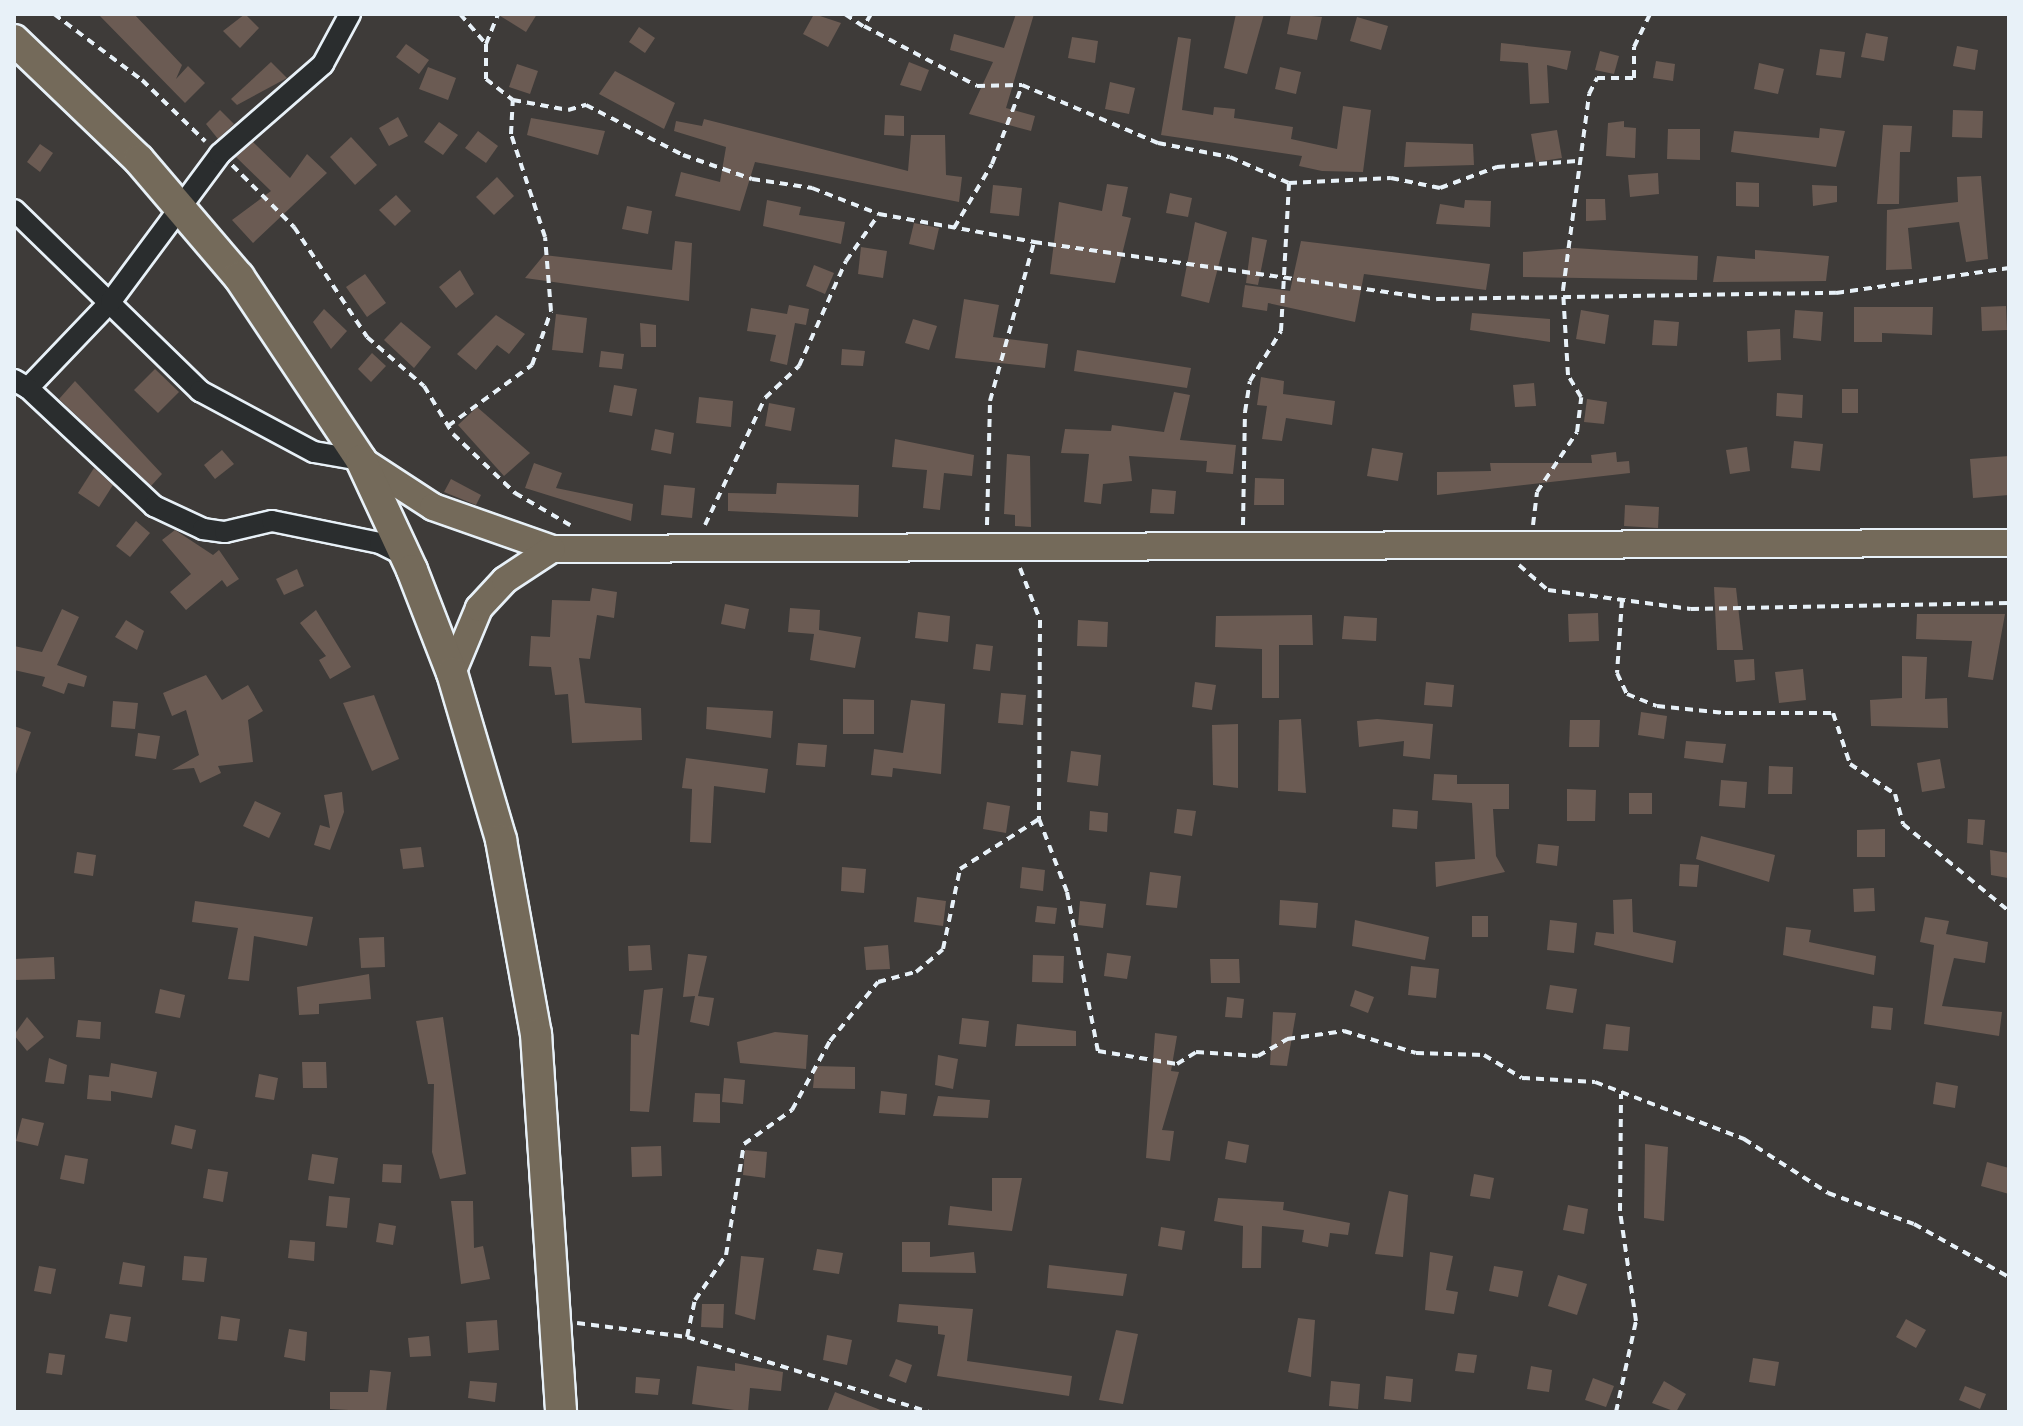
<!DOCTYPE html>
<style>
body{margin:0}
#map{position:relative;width:2023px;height:1426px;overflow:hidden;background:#3e3b39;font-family:"Playpen Sans",sans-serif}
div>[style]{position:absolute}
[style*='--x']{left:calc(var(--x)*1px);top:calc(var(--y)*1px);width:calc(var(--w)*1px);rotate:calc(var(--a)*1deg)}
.building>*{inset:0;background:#6b5b53}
.path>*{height:4px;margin-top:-2px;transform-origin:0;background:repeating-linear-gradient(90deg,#e8f1f8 0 8px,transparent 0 14px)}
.roads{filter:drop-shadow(2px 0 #e8f1f8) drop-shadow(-2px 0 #e8f1f8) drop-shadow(0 2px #e8f1f8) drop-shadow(0 -2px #e8f1f8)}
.minor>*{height:20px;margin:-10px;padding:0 10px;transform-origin:10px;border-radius:10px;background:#2a2d2e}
.major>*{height:26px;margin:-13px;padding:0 13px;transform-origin:13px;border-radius:13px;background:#746a5a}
.highway>*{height:30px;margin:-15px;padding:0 15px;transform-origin:15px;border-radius:15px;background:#746a5a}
span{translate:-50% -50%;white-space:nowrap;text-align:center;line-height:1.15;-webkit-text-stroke:8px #2a2d2e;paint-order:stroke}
.frame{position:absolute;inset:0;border:16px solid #e8f1f8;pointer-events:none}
</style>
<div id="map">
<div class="building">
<i style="clip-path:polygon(98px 14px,134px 14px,182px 65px,176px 79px,188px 66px,205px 83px,185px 103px)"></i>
<i style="clip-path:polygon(245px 14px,259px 28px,240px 48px,223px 31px)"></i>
<i style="clip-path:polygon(497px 14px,537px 14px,526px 32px)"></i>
<i style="clip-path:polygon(814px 14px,841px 23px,828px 47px,803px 34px)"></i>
<i style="clip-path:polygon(1016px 14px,1034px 14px,1006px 108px,1035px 116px,1031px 131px,969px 114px,993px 62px,950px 50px,954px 34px,1004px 48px)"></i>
<i style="clip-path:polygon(1236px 14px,1264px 14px,1247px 74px,1224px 68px)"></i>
<i style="clip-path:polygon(1291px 14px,1322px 17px,1317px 40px,1287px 34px)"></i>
<i style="clip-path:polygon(1357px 17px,1388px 26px,1381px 50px,1350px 41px)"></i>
<i style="clip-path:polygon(639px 27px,655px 38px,645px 53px,629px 42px)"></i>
<i style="clip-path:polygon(1866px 33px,1888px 37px,1884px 61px,1861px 57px)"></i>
<i style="clip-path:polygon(1072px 37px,1098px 41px,1095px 63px,1068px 58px)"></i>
<i style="clip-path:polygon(1178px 37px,1191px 39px,1182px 110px,1213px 115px,1214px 107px,1235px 109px,1234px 118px,1293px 127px,1291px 139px,1337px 149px,1343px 106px,1371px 110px,1363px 172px,1322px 171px,1299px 166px,1302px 156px,1161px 135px)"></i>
<i style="clip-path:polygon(1501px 43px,1571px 51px,1567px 70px,1547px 65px,1549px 103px,1530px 104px,1528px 63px,1500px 61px)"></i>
<i style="clip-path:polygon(406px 44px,429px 60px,419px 74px,396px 57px)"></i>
<i style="clip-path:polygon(1957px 46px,1978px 50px,1975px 70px,1953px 66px)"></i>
<i style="clip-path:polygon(1820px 49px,1845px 52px,1841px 78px,1816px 75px)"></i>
<i style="clip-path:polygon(1600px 51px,1619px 56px,1614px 74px,1595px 70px)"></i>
<i style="clip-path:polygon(1656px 61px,1675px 64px,1673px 81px,1653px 78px)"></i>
<i style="clip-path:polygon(271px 62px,287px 78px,237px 105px,231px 99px)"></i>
<i style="clip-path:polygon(909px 62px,929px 70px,921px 91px,900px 85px)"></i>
<i style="clip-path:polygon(1759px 63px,1784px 69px,1778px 94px,1754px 89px)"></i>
<i style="clip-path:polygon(517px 64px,538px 71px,530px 94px,509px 87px)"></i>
<i style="clip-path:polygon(428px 67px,456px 78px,448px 100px,419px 89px)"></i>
<i style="clip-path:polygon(1280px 67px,1301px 72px,1296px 94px,1275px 89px)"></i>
<i style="clip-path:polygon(615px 71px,675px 103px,664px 129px,599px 94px)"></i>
<i style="clip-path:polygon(1110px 82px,1135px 88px,1129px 114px,1105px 109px)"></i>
<i style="clip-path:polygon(220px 110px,234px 124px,218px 139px,206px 124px)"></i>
<i style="clip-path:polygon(1953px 110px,1983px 111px,1982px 138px,1952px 137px)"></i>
<i style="clip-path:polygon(885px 115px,904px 116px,904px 136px,884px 135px)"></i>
<i style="clip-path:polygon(398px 117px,408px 136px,389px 146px,379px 128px)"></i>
<i style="clip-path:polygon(531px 118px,605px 131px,598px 155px,527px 135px)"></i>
<i style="clip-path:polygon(704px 119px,908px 171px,911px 135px,945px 135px,946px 175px,962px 177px,959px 202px,755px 162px,740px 211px,675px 196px,681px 172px,720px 182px,726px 147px,674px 131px,676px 121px,702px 126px)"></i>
<i style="clip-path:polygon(1624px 121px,1624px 127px,1636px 128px,1635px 158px,1606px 156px,1608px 123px)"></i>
<i style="clip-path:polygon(439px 122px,458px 135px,443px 155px,424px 142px)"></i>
<i style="clip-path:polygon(1883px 125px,1912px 126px,1910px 152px,1900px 152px,1899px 204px,1877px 204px)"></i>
<i style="clip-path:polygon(1820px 128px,1845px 131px,1836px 167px,1731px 152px,1734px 131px,1819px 138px)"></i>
<i style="clip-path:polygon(1668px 129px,1700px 129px,1700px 160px,1667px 159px)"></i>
<i style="clip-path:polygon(1557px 130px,1562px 158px,1536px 162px,1531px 134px)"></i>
<i style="clip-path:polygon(478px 131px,498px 146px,486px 163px,465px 148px)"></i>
<i style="clip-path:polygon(351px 137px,377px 165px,355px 185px,330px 157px)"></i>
<i style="clip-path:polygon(253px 142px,290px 178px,307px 154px,327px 173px,253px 243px,232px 220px,271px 191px,236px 157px)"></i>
<i style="clip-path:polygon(1406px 142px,1473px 144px,1474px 165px,1404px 167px)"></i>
<i style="clip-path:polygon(40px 144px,53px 153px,40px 172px,27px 162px)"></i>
<i style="clip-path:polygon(1658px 173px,1659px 194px,1630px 197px,1628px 175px)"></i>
<i style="clip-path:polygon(1981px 176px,1988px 259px,1966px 262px,1959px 222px,1908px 228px,1912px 269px,1886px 270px,1887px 210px,1958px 202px,1957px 177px)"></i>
<i style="clip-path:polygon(497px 177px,514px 196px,494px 215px,476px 197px)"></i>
<i style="clip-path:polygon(1736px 182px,1759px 183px,1759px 207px,1736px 206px)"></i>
<i style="clip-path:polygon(1107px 184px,1128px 187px,1122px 216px,1131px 218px,1115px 283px,1050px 274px,1059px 202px,1102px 211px)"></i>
<i style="clip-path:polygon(993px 185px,1022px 188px,1019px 216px,990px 213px)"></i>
<i style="clip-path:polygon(1812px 185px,1837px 186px,1837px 202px,1813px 206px)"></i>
<i style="clip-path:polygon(1170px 193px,1192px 198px,1188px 217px,1166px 213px)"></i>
<i style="clip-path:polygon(396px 195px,411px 211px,395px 226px,379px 210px)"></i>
<i style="clip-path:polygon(1586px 199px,1605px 199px,1606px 220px,1586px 221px)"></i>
<i style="clip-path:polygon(767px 200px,801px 207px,799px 215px,845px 222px,841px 244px,763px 226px)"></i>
<i style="clip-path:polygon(1465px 200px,1491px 201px,1490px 227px,1436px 224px,1440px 204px,1464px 208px)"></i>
<i style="clip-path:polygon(627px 206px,652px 211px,648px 234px,622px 229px)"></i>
<i style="clip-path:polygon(1195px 222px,1227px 232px,1209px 303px,1181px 296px)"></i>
<i style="clip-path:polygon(914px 223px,939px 228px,934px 250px,909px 244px)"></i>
<i style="clip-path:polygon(1252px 237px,1267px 240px,1258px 285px,1246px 283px)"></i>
<i style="clip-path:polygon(675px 241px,692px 243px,689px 301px,525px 278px,544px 255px,672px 270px)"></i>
<i style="clip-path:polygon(1301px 241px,1490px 264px,1486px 290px,1364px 274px,1355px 322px,1268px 303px,1267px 311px,1242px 307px,1245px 285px,1290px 291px)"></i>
<i style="clip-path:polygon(861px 247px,887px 251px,883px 278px,858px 274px)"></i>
<i style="clip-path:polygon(1574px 248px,1698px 256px,1697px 280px,1523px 277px,1523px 252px)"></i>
<i style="clip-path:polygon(1755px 250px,1829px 256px,1826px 281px,1713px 282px,1717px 256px,1755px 259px)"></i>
<i style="clip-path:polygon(814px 265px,834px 273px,825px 294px,806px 286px)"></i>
<i style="clip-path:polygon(460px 270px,474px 294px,456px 308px,439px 287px)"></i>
<i style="clip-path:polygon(365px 274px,386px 303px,367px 317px,346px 287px)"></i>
<i style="clip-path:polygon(964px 299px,999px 305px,993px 337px,1048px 344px,1045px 368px,955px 358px)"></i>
<i style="clip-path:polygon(789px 305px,809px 309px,806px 325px,795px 323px,787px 365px,770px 361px,776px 335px,747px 331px,751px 308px,787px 314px)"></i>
<i style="clip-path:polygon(2006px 306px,2007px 330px,1982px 331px,1981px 307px)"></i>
<i style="clip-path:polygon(1854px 307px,1933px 307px,1932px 335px,1882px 333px,1882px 342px,1854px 342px)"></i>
<i style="clip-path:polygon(324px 309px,347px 331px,331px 349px,313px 322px)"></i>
<i style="clip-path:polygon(1581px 310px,1609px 315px,1605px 344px,1576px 339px)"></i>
<i style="clip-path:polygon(1795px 310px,1823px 312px,1821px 341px,1793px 338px)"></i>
<i style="clip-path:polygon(1472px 313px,1550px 319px,1550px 342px,1470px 330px)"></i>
<i style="clip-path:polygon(556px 314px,587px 318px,583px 353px,552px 350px)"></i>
<i style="clip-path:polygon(496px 315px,525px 334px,509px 354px,497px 345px,476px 370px,457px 354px)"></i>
<i style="clip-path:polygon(913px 319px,937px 326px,929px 350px,905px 343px)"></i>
<i style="clip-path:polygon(1654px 320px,1679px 322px,1677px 346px,1652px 345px)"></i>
<i style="clip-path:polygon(401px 322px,431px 347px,414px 368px,384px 340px)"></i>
<i style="clip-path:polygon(640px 323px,656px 325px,656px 347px,641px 347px)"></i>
<i style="clip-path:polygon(1780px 329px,1781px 360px,1748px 362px,1747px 331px)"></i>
<i style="clip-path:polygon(842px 349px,865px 351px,863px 366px,841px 365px)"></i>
<i style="clip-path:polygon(1077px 350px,1191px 368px,1187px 388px,1074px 371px)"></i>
<i style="clip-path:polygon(601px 351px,624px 354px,622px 369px,599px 367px)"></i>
<i style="clip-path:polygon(372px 353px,386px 366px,371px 382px,358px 369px)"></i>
<i style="clip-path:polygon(155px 369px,179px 392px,158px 413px,134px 390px)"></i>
<i style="clip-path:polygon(1261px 377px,1284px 381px,1283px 394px,1335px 401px,1332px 425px,1286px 418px,1282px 441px,1262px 439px,1267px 406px,1257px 405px)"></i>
<i style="clip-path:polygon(75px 381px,162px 474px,151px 486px,59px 399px)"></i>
<i style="clip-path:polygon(1534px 383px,1536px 406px,1515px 407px,1513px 385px)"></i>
<i style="clip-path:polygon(614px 385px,637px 389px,632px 416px,609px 412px)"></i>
<i style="clip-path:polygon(1842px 389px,1858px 389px,1858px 413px,1842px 413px)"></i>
<i style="clip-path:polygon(1174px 392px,1190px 395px,1180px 440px,1236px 445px,1233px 474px,1206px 472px,1207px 461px,1129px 456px,1132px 481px,1103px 484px,1101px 504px,1084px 502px,1089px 454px,1061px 453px,1065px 429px,1111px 431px,1112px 425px,1164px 432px)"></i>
<i style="clip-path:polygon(1777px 393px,1803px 395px,1802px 418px,1776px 416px)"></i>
<i style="clip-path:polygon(699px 397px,733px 401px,731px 427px,696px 423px)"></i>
<i style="clip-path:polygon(1587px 399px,1607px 402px,1604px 424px,1584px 422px)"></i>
<i style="clip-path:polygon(769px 403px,795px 408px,791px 431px,765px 426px)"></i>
<i style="clip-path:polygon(477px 407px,530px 453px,504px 476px,458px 425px)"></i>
<i style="clip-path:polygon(655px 429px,674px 433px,671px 454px,651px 450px)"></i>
<i style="clip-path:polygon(895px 439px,974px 455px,972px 476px,944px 473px,940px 510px,923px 508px,927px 470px,892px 467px)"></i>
<i style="clip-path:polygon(1794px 441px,1823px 444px,1820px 471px,1791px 468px)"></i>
<i style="clip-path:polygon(1747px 447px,1750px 471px,1730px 474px,1726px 450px)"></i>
<i style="clip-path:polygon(1372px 448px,1403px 453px,1398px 481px,1367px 476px)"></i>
<i style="clip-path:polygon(222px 450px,234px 464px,215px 479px,204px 465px)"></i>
<i style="clip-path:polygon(1616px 452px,1617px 462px,1629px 461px,1630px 473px,1437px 495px,1437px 472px,1491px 471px,1490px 463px,1592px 463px,1591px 455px)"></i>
<i style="clip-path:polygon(1007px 454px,1030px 456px,1031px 527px,1015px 526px,1015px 515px,1004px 514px)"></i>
<i style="clip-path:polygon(2009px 456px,2009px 495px,1973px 498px,1970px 459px)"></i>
<i style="clip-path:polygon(534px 463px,562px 473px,556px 488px,633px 504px,631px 521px,525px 488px)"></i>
<i style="clip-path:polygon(94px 468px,113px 485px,99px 507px,78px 493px)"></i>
<i style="clip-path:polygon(1255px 478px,1284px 479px,1284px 505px,1254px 505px)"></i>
<i style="clip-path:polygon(451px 479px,481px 495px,476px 505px,444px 492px)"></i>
<i style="clip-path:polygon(777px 483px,859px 485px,858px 517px,728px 511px,728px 493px,776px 494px)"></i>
<i style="clip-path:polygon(664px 485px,695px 488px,692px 518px,661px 515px)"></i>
<i style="clip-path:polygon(1152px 489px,1176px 491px,1174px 514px,1150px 513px)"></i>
<i style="clip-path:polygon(1625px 505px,1659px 507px,1658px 528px,1624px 526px)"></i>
<i style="clip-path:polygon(136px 521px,150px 533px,130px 557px,116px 546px)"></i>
<i style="clip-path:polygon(175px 530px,213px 555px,219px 550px,239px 579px,227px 587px,222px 580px,186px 610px,170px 592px,191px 574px,162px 540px)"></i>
<i style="clip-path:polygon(297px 569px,304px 586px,284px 595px,276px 579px)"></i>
<i style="clip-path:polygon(1714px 587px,1736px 588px,1743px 650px,1717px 650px)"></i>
<i style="clip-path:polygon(592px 588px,617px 592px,614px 618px,597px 615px,590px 659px,579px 658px,585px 703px,641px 708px,642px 740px,572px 743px,568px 694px,555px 695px,551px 667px,529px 666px,531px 636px,550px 637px,552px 600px,590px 601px)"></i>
<i style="clip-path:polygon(725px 604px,749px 609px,745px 629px,721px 624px)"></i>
<i style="clip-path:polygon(790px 608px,820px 610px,819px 630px,861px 637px,855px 668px,810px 660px,814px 634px,788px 632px)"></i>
<i style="clip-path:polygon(62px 609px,79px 617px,57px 665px,87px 676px,84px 687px,68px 683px,64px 694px,42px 686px,45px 677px,14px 670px,14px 646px,42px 652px)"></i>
<i style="clip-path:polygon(316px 610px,351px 667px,330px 679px,319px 660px,326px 656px,300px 623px)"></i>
<i style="clip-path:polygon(918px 612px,950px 616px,948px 642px,915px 638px)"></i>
<i style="clip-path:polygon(1598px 613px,1599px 641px,1569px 642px,1568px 614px)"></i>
<i style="clip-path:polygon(1917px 614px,2005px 614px,1993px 680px,1968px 677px,1972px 641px,1916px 639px)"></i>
<i style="clip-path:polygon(1312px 615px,1313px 645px,1279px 645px,1279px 698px,1262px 698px,1262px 649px,1215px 647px,1216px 616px)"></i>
<i style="clip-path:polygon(1344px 616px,1377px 618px,1376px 641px,1342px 639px)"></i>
<i style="clip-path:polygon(126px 620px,144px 631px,137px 650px,115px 637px)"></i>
<i style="clip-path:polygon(1078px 620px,1108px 622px,1107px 647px,1077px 646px)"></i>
<i style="clip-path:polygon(976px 644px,993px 646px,990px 671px,973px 669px)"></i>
<i style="clip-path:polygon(1902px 656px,1927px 657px,1925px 699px,1947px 698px,1948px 728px,1871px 726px,1870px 700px,1902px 698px)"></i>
<i style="clip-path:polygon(1754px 659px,1755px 680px,1736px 682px,1734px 660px)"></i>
<i style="clip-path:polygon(1803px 669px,1806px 700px,1779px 703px,1775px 672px)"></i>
<i style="clip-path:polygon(206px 675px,222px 700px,248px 685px,263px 711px,248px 720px,253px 762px,218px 766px,221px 773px,200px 783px,194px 768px,172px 770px,199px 755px,186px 710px,172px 716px,163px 693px)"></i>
<i style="clip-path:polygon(1195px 682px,1216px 685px,1212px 710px,1192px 707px)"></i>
<i style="clip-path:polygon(1426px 682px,1454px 685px,1452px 707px,1424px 705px)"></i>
<i style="clip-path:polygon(1001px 693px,1026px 695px,1023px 725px,998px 723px)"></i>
<i style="clip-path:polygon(374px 695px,399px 759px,372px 771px,343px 703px)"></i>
<i style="clip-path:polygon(843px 699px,874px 700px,874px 734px,843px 734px)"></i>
<i style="clip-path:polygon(911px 700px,945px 704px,941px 774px,893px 768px,892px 777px,871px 775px,874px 749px,903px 753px)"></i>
<i style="clip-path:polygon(113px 701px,138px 703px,135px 729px,111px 727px)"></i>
<i style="clip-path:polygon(707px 707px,773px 711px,771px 738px,706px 729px)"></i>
<i style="clip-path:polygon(1641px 712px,1667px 716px,1664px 739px,1638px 735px)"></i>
<i style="clip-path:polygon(1301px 719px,1306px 793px,1278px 791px,1279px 720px)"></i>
<i style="clip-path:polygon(1377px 719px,1433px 724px,1430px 759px,1403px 756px,1404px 741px,1359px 747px,1357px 721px)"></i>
<i style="clip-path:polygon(1570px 720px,1600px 720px,1599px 747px,1569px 747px)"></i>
<i style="clip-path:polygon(1238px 724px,1238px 788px,1213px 785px,1212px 725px)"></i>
<i style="clip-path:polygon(14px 726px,31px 732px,16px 774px,14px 773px)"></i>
<i style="clip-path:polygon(138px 733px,160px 736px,156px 759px,135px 756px)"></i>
<i style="clip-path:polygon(1686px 741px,1726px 744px,1723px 763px,1684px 758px)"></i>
<i style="clip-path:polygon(798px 743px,827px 745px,825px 767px,796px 765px)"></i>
<i style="clip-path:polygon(1071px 751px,1101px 755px,1098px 786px,1067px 782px)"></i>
<i style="clip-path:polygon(686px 758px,768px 769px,765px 793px,714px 786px,711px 843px,690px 842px,692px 789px,682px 788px)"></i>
<i style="clip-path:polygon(1940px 759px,1945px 788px,1922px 792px,1917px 763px)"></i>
<i style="clip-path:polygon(1769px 766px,1793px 767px,1792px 794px,1768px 794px)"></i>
<i style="clip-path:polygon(1434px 774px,1457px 775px,1457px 784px,1509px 784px,1509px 809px,1493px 809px,1496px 856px,1505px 872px,1436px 887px,1435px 862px,1475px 859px,1472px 803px,1432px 800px)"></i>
<i style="clip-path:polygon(1721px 780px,1747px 782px,1745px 808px,1719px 806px)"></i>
<i style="clip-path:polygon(1567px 789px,1596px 790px,1595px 821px,1567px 821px)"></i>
<i style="clip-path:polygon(342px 792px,344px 812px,330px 850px,314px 845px,320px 825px,330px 828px,324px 795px)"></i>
<i style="clip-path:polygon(1629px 793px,1652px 793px,1652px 814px,1629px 814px)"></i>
<i style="clip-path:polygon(255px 801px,281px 813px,269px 838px,243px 826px)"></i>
<i style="clip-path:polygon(987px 802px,1010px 806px,1006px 833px,983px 829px)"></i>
<i style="clip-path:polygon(1177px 809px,1196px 811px,1192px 836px,1174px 833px)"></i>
<i style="clip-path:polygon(1393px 809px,1418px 811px,1417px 829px,1392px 827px)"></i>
<i style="clip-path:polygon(1090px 811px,1108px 813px,1107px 832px,1089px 830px)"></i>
<i style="clip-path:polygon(1968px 819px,1985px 820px,1983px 845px,1967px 843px)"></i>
<i style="clip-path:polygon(1885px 829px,1885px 857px,1857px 857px,1857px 830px)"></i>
<i style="clip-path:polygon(1701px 836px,1775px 855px,1769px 882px,1696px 859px)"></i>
<i style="clip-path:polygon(1538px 844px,1559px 846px,1557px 866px,1536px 863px)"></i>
<i style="clip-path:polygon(421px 847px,424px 867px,403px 869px,400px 849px)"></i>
<i style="clip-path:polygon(1990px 850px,2009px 853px,2008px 878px,1991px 875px)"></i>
<i style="clip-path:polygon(77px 852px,96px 855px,93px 876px,74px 873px)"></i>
<i style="clip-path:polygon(1680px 864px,1699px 865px,1697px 887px,1679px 886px)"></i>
<i style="clip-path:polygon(842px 867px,866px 869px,864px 893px,841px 891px)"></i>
<i style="clip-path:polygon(1022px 867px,1045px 870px,1043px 891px,1020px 888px)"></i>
<i style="clip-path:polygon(1150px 872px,1181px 876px,1177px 908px,1146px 905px)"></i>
<i style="clip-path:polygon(1874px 888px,1875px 911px,1854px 912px,1853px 889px)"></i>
<i style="clip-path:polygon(917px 897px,946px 901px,943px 926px,914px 922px)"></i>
<i style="clip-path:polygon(1632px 899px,1633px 932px,1676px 941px,1673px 963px,1594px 945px,1596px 932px,1614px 934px,1613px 900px)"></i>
<i style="clip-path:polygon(1280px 900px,1318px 903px,1316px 928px,1279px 925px)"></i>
<i style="clip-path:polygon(195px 901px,313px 917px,307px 946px,254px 936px,249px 981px,228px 979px,238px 928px,192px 922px)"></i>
<i style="clip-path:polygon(1080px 901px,1106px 904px,1103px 928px,1078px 925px)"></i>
<i style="clip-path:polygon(1037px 906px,1057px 908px,1055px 924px,1035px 922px)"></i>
<i style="clip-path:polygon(1472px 916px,1488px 916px,1488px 937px,1472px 937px)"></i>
<i style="clip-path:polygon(1925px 917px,1949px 921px,1946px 934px,1988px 942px,1985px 963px,1954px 958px,1942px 1006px,2002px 1012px,1999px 1036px,1924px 1024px,1934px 945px,1920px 942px)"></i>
<i style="clip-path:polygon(1355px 920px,1429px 937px,1425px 960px,1352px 946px)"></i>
<i style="clip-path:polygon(1550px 920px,1577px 923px,1574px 953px,1547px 950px)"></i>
<i style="clip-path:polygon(1786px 927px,1811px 930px,1809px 942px,1876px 956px,1874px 975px,1783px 955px)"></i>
<i style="clip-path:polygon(384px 937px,385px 967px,361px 968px,359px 938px)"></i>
<i style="clip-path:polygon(650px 945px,652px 970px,629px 971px,628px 946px)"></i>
<i style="clip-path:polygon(888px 945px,890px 969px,866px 970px,864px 947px)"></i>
<i style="clip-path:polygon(1107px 953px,1131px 956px,1127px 979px,1104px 976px)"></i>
<i style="clip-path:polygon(688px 954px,707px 956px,698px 996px,714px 998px,709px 1026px,690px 1022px,695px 996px,683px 997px)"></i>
<i style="clip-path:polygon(1033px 955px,1064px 956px,1063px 983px,1032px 982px)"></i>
<i style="clip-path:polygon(54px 957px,55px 979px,14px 980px,14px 959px)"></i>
<i style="clip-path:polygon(1210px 959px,1239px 959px,1240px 983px,1211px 983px)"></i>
<i style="clip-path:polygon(1411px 966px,1439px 969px,1436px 998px,1408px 995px)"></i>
<i style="clip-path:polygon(369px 974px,371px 999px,319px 1004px,319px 1014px,299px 1015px,297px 987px)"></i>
<i style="clip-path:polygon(1550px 985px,1577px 989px,1573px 1013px,1546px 1009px)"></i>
<i style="clip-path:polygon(663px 988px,649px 1112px,630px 1111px,631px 1034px,639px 1035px,644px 990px)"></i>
<i style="clip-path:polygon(160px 989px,185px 995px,180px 1018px,155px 1013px)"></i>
<i style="clip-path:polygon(1355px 990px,1374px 997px,1368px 1013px,1350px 1006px)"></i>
<i style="clip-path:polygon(1227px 997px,1244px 999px,1242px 1018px,1225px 1017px)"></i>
<i style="clip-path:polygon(1873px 1006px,1893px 1008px,1891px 1030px,1871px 1028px)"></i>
<i style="clip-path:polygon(1273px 1012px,1296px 1013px,1287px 1066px,1270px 1065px)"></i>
<i style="clip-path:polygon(27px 1017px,44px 1037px,27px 1051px,14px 1035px)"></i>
<i style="clip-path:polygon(443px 1017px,466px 1174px,440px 1179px,432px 1152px,434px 1084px,428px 1084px,416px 1021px)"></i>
<i style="clip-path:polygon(962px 1018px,989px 1021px,986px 1047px,959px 1044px)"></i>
<i style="clip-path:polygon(78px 1020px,101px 1022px,100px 1039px,76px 1037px)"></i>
<i style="clip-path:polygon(1017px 1024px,1076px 1031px,1076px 1046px,1015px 1046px)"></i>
<i style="clip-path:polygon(1606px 1024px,1630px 1027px,1628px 1051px,1603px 1049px)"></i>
<i style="clip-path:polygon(775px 1032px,808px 1035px,806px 1069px,740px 1063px,737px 1042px)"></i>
<i style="clip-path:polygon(1155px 1033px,1177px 1036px,1171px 1071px,1179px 1072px,1162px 1130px,1174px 1131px,1170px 1161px,1146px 1158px)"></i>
<i style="clip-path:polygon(938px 1055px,958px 1059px,953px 1089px,935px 1085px)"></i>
<i style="clip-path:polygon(49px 1058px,67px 1065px,64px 1084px,45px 1082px)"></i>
<i style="clip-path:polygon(302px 1062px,326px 1062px,327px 1088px,303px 1088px)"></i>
<i style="clip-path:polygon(111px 1063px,157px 1072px,152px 1098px,111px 1091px,111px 1101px,87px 1099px,89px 1075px,109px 1077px)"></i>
<i style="clip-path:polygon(815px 1066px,855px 1067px,855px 1089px,813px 1088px)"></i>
<i style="clip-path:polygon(259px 1074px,278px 1078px,274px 1100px,255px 1097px)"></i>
<i style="clip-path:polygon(724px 1078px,745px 1080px,743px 1104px,722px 1102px)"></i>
<i style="clip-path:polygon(1936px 1082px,1958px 1086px,1955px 1108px,1933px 1104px)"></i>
<i style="clip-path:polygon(881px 1091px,907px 1094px,905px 1115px,879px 1113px)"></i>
<i style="clip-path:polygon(695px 1093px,720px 1094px,720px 1123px,693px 1122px)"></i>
<i style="clip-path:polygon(938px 1096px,990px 1100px,988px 1118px,933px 1116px)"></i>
<i style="clip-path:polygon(22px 1118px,44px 1123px,38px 1146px,16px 1141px)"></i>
<i style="clip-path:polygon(175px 1125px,196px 1130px,192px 1149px,171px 1144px)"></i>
<i style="clip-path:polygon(1228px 1141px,1249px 1145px,1246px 1163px,1225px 1159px)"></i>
<i style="clip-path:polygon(1645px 1144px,1668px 1147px,1664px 1221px,1644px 1218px)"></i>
<i style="clip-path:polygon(661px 1146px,662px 1176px,632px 1177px,631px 1147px)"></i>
<i style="clip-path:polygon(745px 1150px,767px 1152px,765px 1178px,743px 1175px)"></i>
<i style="clip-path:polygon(312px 1154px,338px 1158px,334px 1184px,308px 1180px)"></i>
<i style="clip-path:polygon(65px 1155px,88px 1159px,84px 1184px,60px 1179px)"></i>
<i style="clip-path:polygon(1987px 1162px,2009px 1168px,2009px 1194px,1981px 1186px)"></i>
<i style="clip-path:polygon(383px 1164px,402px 1165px,401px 1183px,382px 1182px)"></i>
<i style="clip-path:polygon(208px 1169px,228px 1172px,223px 1202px,203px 1198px)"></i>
<i style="clip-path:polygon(1474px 1174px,1494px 1178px,1490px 1199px,1470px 1196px)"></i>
<i style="clip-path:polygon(992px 1178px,1022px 1178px,1012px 1231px,948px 1225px,950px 1206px,992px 1211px)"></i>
<i style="clip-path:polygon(1389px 1191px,1408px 1195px,1403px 1257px,1375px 1254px)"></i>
<i style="clip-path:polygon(329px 1196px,350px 1198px,347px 1228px,326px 1226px)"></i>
<i style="clip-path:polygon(1218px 1198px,1284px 1202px,1283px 1210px,1350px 1223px,1348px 1235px,1330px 1233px,1328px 1247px,1302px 1242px,1304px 1230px,1262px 1226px,1261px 1268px,1242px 1268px,1243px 1226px,1214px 1221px)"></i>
<i style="clip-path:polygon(451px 1201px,473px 1201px,474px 1248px,483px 1246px,490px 1279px,461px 1284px)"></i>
<i style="clip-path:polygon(1568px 1205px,1588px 1209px,1584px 1234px,1563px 1230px)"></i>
<i style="clip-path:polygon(379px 1223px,396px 1226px,393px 1245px,376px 1242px)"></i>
<i style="clip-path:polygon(1161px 1227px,1185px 1231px,1182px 1250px,1158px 1246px)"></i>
<i style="clip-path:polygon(290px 1240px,315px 1242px,314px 1261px,288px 1258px)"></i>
<i style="clip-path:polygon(902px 1242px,930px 1242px,930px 1257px,974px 1252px,976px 1273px,902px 1272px)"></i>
<i style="clip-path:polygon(817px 1249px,843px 1253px,839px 1274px,813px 1270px)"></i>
<i style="clip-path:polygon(1430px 1252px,1453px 1256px,1446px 1290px,1458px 1292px,1454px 1314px,1425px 1310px)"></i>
<i style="clip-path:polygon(184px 1256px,207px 1258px,204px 1282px,182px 1280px)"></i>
<i style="clip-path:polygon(741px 1256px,764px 1258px,755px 1320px,735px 1314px)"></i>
<i style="clip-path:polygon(123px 1262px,145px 1266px,142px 1287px,119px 1284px)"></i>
<i style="clip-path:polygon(1049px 1265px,1127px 1274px,1123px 1296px,1047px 1288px)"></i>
<i style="clip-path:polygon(39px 1266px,56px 1269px,51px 1294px,34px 1291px)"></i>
<i style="clip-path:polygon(1494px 1266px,1523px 1271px,1518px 1297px,1489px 1291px)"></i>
<i style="clip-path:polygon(1558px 1275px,1587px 1284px,1577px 1315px,1548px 1306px)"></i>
<i style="clip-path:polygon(702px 1304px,724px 1304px,723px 1328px,701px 1327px)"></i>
<i style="clip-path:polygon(899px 1304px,973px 1309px,967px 1361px,1072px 1376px,1069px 1396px,937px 1376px,945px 1335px,938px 1334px,938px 1326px,897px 1322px)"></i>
<i style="clip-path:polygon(110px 1314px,131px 1317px,127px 1342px,105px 1338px)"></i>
<i style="clip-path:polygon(221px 1316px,240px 1319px,237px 1341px,218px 1339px)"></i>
<i style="clip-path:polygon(1298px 1318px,1315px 1320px,1311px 1377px,1288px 1372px)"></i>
<i style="clip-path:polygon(1906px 1319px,1926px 1330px,1916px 1348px,1896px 1337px)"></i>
<i style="clip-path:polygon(497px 1320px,499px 1350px,468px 1353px,466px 1322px)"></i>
<i style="clip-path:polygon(289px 1329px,307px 1332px,305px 1361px,284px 1357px)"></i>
<i style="clip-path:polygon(1116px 1330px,1138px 1334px,1123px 1404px,1099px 1400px)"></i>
<i style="clip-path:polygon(827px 1335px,852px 1340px,847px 1365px,823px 1360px)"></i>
<i style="clip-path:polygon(429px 1336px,431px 1356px,410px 1357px,408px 1338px)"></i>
<i style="clip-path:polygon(49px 1353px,65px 1355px,62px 1375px,46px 1373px)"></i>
<i style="clip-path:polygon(1458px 1353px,1477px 1355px,1474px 1373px,1455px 1371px)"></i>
<i style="clip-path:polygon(1753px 1358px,1779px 1362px,1775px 1386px,1749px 1382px)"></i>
<i style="clip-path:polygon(896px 1359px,912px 1365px,906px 1383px,889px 1376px)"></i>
<i style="clip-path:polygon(735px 1363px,783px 1372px,781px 1391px,750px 1388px,748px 1412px,692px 1404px,697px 1366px,735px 1371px)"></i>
<i style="clip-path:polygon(1531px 1366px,1552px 1370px,1549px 1392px,1527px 1389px)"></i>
<i style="clip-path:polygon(370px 1370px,391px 1372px,386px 1412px,330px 1409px,330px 1392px,368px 1392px)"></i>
<i style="clip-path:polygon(1386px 1376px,1413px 1379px,1411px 1402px,1384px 1399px)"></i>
<i style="clip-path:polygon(636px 1377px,660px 1379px,658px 1395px,635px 1393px)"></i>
<i style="clip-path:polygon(1593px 1378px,1614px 1386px,1606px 1407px,1585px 1400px)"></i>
<i style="clip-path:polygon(470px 1381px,497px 1383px,495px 1402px,468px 1398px)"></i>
<i style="clip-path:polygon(1331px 1381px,1360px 1384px,1358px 1409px,1329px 1406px)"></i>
<i style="clip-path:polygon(1664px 1381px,1686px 1394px,1676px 1412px,1652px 1403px)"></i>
<i style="clip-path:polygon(1965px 1386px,1986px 1394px,1980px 1409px,1959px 1400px)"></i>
<i style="clip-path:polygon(835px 1392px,883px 1411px,883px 1412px,827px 1412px)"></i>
</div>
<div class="path">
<i style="--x:54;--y:14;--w:110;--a:36.9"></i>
<i style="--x:142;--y:80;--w:88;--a:44.1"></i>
<i style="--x:460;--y:14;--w:40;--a:49"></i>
<i style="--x:486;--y:44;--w:35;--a:90"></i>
<i style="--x:486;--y:79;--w:34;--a:38"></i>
<i style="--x:513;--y:100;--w:56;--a:10.3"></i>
<i style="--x:568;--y:110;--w:19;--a:-16"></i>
<i style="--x:586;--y:105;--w:109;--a:27.3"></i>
<i style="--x:683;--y:155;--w:73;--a:19.2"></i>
<i style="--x:752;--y:179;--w:61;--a:8.5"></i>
<i style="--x:812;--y:188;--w:72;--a:21.2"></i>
<i style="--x:879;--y:214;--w:158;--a:10.2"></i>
<i style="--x:1034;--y:242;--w:407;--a:8.1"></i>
<i style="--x:1437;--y:299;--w:399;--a:-0.9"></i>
<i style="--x:1836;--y:293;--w:175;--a:-8.2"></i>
<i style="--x:845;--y:14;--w:22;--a:34"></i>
<i style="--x:871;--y:14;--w:14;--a:120"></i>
<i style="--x:864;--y:26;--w:128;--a:28"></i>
<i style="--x:977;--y:86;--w:45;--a:-1.3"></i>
<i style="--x:1022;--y:85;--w:148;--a:23.1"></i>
<i style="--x:1158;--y:143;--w:73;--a:11"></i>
<i style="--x:1230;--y:157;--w:64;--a:23.8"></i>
<i style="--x:1289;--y:183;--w:102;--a:-2.8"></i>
<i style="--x:1391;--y:178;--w:50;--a:11.5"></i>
<i style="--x:1440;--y:188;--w:61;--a:-20.2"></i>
<i style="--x:1497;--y:167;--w:80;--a:-4.3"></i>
<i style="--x:486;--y:44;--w:32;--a:-68"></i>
<i style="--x:232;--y:165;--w:88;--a:45"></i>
<i style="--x:294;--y:227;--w:132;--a:56.4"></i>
<i style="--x:367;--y:337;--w:75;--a:40.7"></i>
<i style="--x:424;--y:386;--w:56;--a:58.9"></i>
<i style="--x:453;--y:434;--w:86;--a:43.6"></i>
<i style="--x:515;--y:493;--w:64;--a:30.2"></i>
<i style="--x:954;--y:228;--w:74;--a:-59.3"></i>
<i style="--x:992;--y:164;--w:84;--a:-69"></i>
<i style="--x:448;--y:426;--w:104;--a:-36"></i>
<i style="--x:532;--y:365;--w:57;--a:-70.6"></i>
<i style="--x:551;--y:311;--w:74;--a:-94.6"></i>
<i style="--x:545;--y:237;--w:108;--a:-108.3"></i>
<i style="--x:511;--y:134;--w:34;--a:-87"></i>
<i style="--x:705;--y:525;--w:140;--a:-64.7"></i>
<i style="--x:765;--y:398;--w:47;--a:-43.3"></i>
<i style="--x:799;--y:366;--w:115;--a:-65.9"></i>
<i style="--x:846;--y:261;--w:57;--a:-54.9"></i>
<i style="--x:987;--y:525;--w:124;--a:-88.6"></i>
<i style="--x:990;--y:401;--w:165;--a:-74.5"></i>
<i style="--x:1243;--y:525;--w:113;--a:-89"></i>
<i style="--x:1245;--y:412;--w:31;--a:-81"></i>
<i style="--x:1250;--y:381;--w:59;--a:-58.2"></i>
<i style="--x:1281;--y:331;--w:148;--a:-86.9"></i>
<i style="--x:1533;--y:525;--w:33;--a:-83"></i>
<i style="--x:1537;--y:492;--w:72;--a:-56.3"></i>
<i style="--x:1577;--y:432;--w:35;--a:-83"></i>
<i style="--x:1581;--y:397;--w:26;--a:-121"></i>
<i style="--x:1568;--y:375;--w:85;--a:-93.4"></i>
<i style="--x:1563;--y:290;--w:198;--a:-82.4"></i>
<i style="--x:1589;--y:94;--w:18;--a:-63"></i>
<i style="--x:1597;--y:78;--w:37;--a:0"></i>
<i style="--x:1634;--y:78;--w:31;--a:-90"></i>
<i style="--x:1634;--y:47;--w:37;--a:-64"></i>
<i style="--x:1519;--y:565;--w:38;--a:41"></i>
<i style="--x:1548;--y:590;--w:144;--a:7.6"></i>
<i style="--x:1691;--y:609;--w:318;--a:-1.1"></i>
<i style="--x:1020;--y:568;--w:56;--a:69"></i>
<i style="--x:1040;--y:620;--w:199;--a:90.3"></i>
<i style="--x:1039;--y:819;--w:78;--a:69"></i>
<i style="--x:1067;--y:892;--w:162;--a:79"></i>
<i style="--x:1098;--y:1051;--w:80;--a:9.3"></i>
<i style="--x:1177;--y:1064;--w:22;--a:-32"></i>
<i style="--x:1196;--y:1052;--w:62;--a:3.7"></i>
<i style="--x:1258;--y:1056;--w:34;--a:-30"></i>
<i style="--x:1287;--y:1039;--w:58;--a:-8"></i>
<i style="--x:1344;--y:1031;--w:75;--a:17"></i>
<i style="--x:1416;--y:1053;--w:68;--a:1.7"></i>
<i style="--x:1484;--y:1055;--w:44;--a:31.2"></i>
<i style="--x:1522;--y:1078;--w:73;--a:3.1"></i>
<i style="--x:1595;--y:1082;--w:160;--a:20.9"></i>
<i style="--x:1744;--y:1139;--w:100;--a:32.7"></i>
<i style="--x:1828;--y:1193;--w:91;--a:19.8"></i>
<i style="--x:1914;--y:1224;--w:109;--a:29.2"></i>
<i style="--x:1622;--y:600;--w:73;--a:93.9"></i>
<i style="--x:1617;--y:673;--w:23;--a:65"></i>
<i style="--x:1627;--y:694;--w:32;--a:22"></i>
<i style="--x:1657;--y:706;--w:68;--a:5.9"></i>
<i style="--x:1725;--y:713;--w:108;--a:0"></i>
<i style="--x:1833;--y:713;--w:54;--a:71.6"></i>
<i style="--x:1850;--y:764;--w:54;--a:33.7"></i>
<i style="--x:1895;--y:794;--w:31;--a:75"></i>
<i style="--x:1903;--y:824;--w:137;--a:39.4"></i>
<i style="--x:577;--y:1323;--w:111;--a:7.3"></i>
<i style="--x:687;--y:1337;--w:254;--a:17.2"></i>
<i style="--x:687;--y:1337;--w:38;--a:-78"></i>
<i style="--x:695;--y:1300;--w:55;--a:-55.4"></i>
<i style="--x:726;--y:1255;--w:112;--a:-80.8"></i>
<i style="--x:744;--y:1144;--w:59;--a:-35.3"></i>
<i style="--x:792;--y:1110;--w:79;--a:-61.2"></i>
<i style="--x:830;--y:1041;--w:76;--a:-50.9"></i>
<i style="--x:878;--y:982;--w:39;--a:-15"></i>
<i style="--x:916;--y:972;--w:35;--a:-40"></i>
<i style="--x:943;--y:949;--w:82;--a:-78"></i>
<i style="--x:960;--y:869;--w:93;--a:-32.3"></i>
<i style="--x:1616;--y:1412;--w:93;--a:-77.6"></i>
<i style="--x:1636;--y:1321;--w:111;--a:-98.3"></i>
<i style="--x:1620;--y:1211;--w:117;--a:-89.5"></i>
</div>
<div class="roads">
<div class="minor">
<i style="--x:14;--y:210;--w:260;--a:44.2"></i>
<i style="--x:200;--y:391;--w:129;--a:28.2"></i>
<i style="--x:314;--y:452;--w:48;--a:9.7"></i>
<i style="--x:14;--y:380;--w:16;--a:30"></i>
<i style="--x:28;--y:388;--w:120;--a:-46.3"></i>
<i style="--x:111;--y:301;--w:183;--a:-53.4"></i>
<i style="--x:220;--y:154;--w:137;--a:-41.1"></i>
<i style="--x:323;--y:64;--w:57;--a:-61.6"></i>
<i style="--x:28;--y:388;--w:173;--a:43.1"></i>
<i style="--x:154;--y:506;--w:54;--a:25.1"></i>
<i style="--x:203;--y:529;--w:22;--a:8"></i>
<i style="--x:225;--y:532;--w:48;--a:-13.2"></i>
<i style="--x:272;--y:521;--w:110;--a:11.5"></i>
<i style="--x:380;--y:543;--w:28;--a:27"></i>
</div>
<div class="major">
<i style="--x:361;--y:460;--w:86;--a:33.1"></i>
<i style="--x:433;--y:507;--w:126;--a:19.4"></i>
<i style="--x:552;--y:549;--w:1457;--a:-0.24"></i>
<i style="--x:452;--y:673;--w:70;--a:-67.4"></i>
<i style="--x:479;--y:608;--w:38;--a:-47"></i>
<i style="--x:505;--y:580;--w:56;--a:-33.4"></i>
</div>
<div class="highway">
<i style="--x:14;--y:40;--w:173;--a:43.8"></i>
<i style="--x:139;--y:160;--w:154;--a:49.5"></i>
<i style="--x:239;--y:277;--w:220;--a:56.3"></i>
<i style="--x:361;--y:460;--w:121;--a:65.1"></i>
<i style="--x:412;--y:570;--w:110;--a:68.8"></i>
<i style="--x:452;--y:673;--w:174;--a:73.6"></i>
<i style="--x:501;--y:840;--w:197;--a:79.8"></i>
<i style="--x:536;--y:1034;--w:379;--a:86.2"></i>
</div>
</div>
<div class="frame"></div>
</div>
